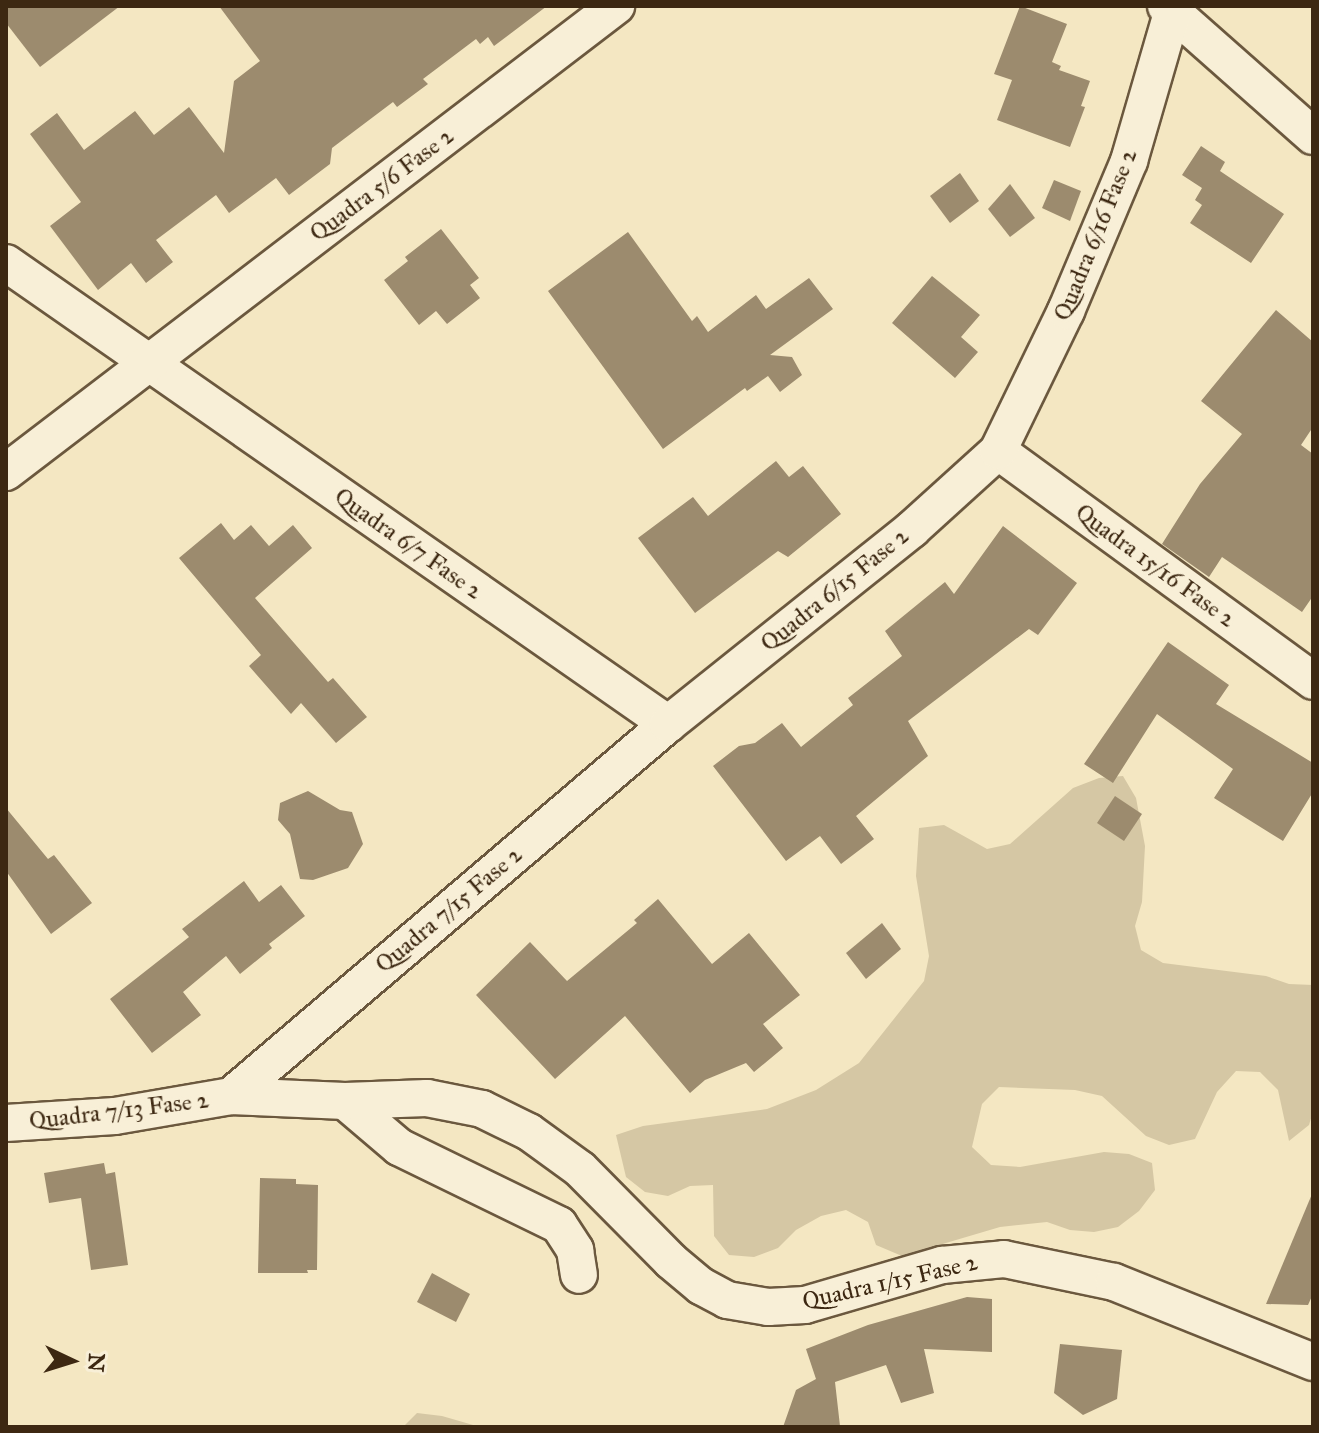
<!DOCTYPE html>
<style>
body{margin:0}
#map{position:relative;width:1319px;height:1433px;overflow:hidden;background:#f4e7c2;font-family:"IM FELL Great Primer",serif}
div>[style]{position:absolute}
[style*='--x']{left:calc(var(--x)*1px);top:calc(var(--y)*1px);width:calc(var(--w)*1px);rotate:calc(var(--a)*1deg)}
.green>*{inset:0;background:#d5c7a4}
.building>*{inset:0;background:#9c8b6e}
.roads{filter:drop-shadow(2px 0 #6b583e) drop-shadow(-2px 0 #6b583e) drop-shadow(0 2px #6b583e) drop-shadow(0 -2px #6b583e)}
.minor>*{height:36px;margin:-18px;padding:0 18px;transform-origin:18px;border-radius:18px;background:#f8efd7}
span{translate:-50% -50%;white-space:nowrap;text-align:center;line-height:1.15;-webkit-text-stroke:6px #f8efd7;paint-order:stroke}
.street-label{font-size:24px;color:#3d2812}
.frame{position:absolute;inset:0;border:8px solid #3d2812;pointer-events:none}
.north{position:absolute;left:32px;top:1321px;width:80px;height:80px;-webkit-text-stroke:6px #f8efd7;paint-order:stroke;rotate:94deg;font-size:22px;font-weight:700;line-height:32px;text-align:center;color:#3d2812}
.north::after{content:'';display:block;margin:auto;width:28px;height:36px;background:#3d2812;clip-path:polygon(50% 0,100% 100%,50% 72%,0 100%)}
</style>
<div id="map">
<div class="green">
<i style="clip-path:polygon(1123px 776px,1136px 798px,1145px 846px,1142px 902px,1135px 926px,1141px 950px,1163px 963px,1266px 976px,1289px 984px,1313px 985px,1313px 1112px,1309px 1125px,1289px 1141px,1278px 1090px,1260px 1072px,1236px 1071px,1217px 1092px,1195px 1139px,1169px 1145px,1146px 1136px,1102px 1096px,1075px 1090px,999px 1087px,982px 1104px,972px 1147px,991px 1165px,1020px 1167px,1104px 1152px,1129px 1154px,1152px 1163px,1155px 1190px,1139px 1211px,1118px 1227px,1094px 1232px,1070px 1230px,1047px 1222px,1000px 1227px,902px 1256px,876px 1245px,868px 1222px,846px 1210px,821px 1216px,796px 1230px,778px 1248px,754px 1257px,729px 1255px,714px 1236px,713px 1185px,690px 1186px,668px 1196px,645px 1192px,626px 1177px,616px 1135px,643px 1126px,767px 1109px,816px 1090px,859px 1063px,924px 981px,929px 956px,916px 876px,919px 828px,944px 825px,987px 849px,1010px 844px,1073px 788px,1099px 778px)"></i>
<i style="clip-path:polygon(417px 1413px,442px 1416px,480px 1427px,403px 1427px)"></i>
</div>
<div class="building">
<i style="clip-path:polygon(6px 6px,120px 6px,40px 67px,6px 23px)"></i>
<i style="clip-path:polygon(219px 6px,547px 6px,494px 46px,488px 37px,480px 44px,476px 39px,423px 79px,428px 84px,397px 107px,393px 102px,332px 148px,330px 164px,289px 195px,276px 178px,229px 213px,216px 195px,156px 240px,173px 262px,146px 283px,131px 263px,98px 290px,50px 226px,81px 202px,30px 134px,57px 113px,84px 150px,135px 111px,154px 135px,189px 107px,224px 153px,234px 81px,260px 61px)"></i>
<i style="clip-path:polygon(1020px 6px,1067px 24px,1052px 62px,1061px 66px,1059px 70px,1090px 81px,1081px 106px,1085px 107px,1070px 147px,997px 120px,1012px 80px,994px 74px)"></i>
<i style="clip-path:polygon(1201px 146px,1225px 162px,1220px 171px,1284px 214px,1251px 263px,1190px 223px,1202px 205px,1195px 200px,1202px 188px,1182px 175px)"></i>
<i style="clip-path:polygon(960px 173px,979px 201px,950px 223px,930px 196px)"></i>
<i style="clip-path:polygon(1054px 180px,1081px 191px,1070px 221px,1042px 208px)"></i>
<i style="clip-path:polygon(1010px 184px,1035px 218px,1010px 237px,988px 209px)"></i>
<i style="clip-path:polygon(441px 229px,479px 278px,470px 285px,480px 298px,447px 324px,436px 311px,419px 325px,384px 280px,408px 261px,405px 257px)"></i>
<i style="clip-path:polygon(628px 232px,692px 321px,697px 316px,708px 332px,756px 295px,766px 309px,809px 278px,833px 309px,770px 355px,792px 357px,802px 375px,780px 392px,768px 376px,747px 391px,745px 388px,663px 449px,548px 291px)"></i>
<i style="clip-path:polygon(932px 276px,980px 315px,961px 337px,978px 352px,955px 378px,892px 323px)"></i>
<i style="clip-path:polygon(1276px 310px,1313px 342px,1313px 427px,1301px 445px,1313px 454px,1313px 596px,1302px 612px,1222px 557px,1209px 577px,1162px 544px,1200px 484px,1242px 434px,1201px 401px)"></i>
<i style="clip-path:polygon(776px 461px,789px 477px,803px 466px,841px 514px,788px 557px,778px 551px,695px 613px,638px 538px,693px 497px,708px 516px)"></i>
<i style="clip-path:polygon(221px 523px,234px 540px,251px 525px,269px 546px,293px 525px,312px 548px,255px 598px,328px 682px,333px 678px,367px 717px,336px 743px,301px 703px,291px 714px,249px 666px,261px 655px,179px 558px)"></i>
<i style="clip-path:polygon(1003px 526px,1077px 583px,1038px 635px,1029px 629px,908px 721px,928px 756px,856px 816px,874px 839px,841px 864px,820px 836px,786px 861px,713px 766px,739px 746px,755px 743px,782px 723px,801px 747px,853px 705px,848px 698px,902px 656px,885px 631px,945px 582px,954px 594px)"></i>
<i style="clip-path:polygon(1168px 642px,1229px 685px,1216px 704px,1313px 763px,1313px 792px,1283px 841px,1214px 798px,1233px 769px,1157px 714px,1113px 783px,1084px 764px)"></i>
<i style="clip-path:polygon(308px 791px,340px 810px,352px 812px,363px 844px,348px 868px,313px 880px,300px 879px,290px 834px,278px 820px,280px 803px)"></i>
<i style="clip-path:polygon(1115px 796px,1142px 814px,1124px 841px,1097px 823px)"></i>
<i style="clip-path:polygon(6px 808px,48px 859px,54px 855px,92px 903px,51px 934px,6px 871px)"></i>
<i style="clip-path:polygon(244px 881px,259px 902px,281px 885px,305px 916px,269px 944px,272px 948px,240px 974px,226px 956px,183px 992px,201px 1015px,152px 1053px,110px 999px,189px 937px,182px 929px)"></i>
<i style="clip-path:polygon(658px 899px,712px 964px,749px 933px,800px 995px,763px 1024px,783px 1048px,754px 1072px,746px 1063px,705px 1080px,690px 1093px,625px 1016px,555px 1079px,476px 995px,530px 942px,567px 981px,637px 923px,634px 920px)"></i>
<i style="clip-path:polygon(882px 923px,901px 949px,866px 979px,846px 953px)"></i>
<i style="clip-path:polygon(104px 1163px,106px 1174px,115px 1172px,128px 1265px,91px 1270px,81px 1198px,49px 1203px,44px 1173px)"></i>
<i style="clip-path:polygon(260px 1178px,296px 1179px,296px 1184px,318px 1185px,317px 1270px,307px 1270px,308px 1273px,258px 1273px)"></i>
<i style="clip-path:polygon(1312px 1194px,1313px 1294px,1308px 1305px,1266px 1304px)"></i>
<i style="clip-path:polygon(432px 1273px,470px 1294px,456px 1322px,417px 1302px)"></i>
<i style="clip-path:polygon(967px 1297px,992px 1299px,992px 1352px,924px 1349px,934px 1393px,901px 1403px,886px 1365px,835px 1382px,840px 1426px,783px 1427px,796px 1390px,816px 1379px,806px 1349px,868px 1325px)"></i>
<i style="clip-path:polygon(1060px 1344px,1122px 1350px,1117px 1399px,1083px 1415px,1054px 1393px)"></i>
</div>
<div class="roads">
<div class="minor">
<i style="--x:1166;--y:6;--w:196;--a:41.5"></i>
<i style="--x:6;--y:263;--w:807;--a:34.85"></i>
<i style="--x:998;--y:451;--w:390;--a:36.1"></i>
<i style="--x:6;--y:472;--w:768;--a:-37.38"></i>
<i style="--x:231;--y:1096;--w:574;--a:-40.41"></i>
<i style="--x:668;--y:724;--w:312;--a:-38.6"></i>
<i style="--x:912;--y:529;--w:116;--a:-42.2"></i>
<i style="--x:998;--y:451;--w:156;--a:-64.1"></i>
<i style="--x:1066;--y:311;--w:163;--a:-67.2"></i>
<i style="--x:1129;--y:161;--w:161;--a:-73.8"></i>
<i style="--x:345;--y:1101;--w:71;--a:40.4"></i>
<i style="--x:399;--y:1147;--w:178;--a:26"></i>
<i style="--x:559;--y:1225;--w:30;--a:57"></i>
<i style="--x:575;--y:1250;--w:25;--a:81"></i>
<i style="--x:6;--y:1123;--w:109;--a:-3.7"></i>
<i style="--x:115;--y:1116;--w:118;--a:-9.8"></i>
<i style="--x:231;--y:1096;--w:114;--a:2.5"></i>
<i style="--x:345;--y:1101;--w:82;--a:-2.1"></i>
<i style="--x:427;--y:1098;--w:56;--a:11.3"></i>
<i style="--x:482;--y:1109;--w:52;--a:26.1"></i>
<i style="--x:529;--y:1132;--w:63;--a:36"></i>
<i style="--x:580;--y:1169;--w:129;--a:45.3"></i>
<i style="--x:671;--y:1261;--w:39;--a:40"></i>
<i style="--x:701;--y:1286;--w:30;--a:28"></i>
<i style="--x:727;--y:1300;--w:42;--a:9.7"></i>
<i style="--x:768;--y:1307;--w:37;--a:-3"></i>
<i style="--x:805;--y:1305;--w:143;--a:-16.3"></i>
<i style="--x:942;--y:1265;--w:62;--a:-5.5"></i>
<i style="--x:1004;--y:1259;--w:112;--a:11.8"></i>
<i style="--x:1114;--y:1282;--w:214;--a:21.9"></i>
</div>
</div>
<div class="street-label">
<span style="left:382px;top:185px;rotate:-37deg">Quadra 5/6 Fase 2</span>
<span style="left:1096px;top:235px;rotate:-68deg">Quadra 6/16 Fase 2</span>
<span style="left:408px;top:544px;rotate:35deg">Quadra 6/7 Fase 2</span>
<span style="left:1155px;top:566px;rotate:36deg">Quadra 15/16 Fase 2</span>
<span style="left:835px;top:590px;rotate:-39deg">Quadra 6/15 Fase 2</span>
<span style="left:449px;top:910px;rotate:-40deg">Quadra 7/15 Fase 2</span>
<span style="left:119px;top:1111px;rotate:-7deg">Quadra 7/13 Fase 2</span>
<span style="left:890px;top:1282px;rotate:-13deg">Quadra 1/15 Fase 2</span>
</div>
<div class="frame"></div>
<div class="north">N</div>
</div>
